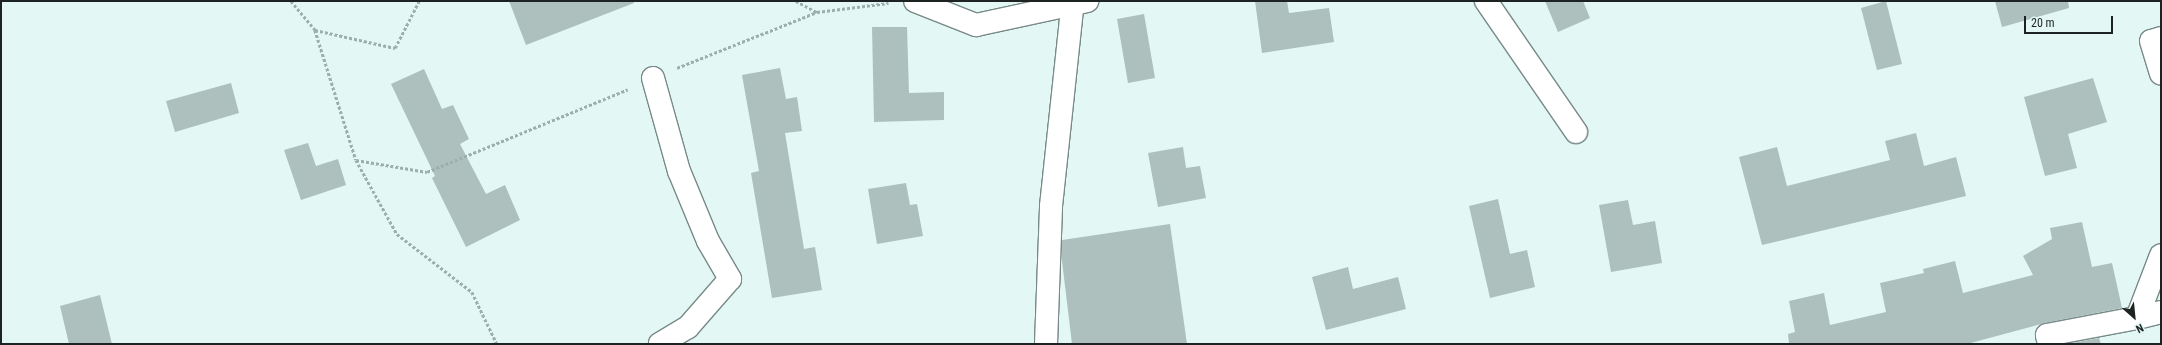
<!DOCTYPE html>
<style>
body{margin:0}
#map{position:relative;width:2162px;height:345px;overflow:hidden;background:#e3f7f4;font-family:"Roboto Condensed",sans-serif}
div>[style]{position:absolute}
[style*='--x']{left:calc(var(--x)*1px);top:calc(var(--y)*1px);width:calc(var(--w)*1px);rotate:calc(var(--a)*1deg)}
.building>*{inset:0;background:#adc0bd}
.path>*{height:2.5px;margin-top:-1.25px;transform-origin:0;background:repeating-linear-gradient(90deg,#9eaeab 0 3px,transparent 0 5px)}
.roads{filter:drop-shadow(1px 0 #788a88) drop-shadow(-1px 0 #788a88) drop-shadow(0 1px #788a88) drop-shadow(0 -1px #788a88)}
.minor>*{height:22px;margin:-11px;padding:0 11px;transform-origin:11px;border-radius:11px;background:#fff}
span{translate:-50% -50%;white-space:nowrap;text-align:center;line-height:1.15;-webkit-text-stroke:3px #e3f7f4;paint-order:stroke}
.frame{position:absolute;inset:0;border:2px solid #1c2322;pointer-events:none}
.north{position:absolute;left:2114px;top:297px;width:40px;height:40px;-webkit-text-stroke:3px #e3f7f4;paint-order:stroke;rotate:153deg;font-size:11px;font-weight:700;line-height:16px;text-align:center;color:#1c2322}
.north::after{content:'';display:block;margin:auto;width:14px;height:18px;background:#1c2322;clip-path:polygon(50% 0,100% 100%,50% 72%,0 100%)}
.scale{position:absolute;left:2024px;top:16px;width:89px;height:18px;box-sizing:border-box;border:2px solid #1c2322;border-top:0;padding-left:5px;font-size:12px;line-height:14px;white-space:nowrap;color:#1c2322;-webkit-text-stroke:3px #e3f7f4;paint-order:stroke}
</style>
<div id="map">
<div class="building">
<i style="clip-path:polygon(509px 1px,634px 1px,634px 3px,526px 45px)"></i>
<i style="clip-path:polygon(1255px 1px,1287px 1px,1289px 13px,1329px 8px,1334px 42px,1262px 53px)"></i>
<i style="clip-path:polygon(1545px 1px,1583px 1px,1590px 18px,1558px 32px)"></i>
<i style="clip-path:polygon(1886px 1px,1902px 64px,1877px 70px,1861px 8px)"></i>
<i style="clip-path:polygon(1995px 1px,2068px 1px,2069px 8px,2002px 27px)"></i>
<i style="clip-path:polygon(1144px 14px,1155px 78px,1128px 83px,1117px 19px)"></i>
<i style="clip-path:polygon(872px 27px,907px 27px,909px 93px,944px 92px,944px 120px,874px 122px)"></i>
<i style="clip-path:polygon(780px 68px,786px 99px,797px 97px,802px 131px,785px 133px,804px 249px,815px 247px,822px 290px,772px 298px,751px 173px,759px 171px,742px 75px)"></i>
<i style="clip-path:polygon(424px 69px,442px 109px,453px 105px,469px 139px,460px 144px,486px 194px,505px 185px,520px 220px,466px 247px,432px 178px,435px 176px,391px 84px)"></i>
<i style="clip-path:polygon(2093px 78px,2107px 122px,2068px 134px,2077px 168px,2045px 176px,2024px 97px)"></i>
<i style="clip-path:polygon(231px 83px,239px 113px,175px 132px,166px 101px)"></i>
<i style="clip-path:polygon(1916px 133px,1924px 166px,1956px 157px,1966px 196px,1762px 245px,1739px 157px,1777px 147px,1787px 186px,1890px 160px,1885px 141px)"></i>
<i style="clip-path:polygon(308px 143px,316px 166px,338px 159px,346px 185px,301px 200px,284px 150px)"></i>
<i style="clip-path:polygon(1183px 147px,1186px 168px,1200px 166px,1206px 198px,1158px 207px,1148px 153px)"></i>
<i style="clip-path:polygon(906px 183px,910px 205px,917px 204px,923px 236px,877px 244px,868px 189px)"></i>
<i style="clip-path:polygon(1498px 199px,1510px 254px,1527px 250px,1535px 287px,1490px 298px,1469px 206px)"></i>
<i style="clip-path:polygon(1628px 200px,1633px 225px,1655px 221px,1662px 263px,1611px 272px,1599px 205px)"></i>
<i style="clip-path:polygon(2082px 222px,2092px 267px,2112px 263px,2122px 308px,2045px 323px,1967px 344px,1789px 344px,1788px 334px,1795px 332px,1789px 301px,1824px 293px,1830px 325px,1886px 312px,1880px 283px,1924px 273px,1923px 269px,1955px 261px,1963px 293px,2033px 275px,2023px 256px,2052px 239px,2050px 228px)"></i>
<i style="clip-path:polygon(1170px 224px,1187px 344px,1072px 344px,1062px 261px,1062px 240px)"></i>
<i style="clip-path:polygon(1348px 267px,1353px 289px,1398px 277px,1406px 309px,1326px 330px,1312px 277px)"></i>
<i style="clip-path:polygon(100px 295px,112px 344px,69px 344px,60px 306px)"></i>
<i style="clip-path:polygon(2099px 338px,2101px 344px,2067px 344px)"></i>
</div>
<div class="path">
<i style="--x:291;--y:1;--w:38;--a:50"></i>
<i style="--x:315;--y:30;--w:82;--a:12.7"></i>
<i style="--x:395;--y:48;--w:53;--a:-62.9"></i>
<i style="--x:796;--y:1;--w:24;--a:28"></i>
<i style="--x:817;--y:12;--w:72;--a:-7.2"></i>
<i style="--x:315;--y:30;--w:136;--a:72.5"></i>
<i style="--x:356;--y:160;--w:85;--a:61"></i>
<i style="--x:397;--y:234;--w:95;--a:37.7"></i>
<i style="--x:472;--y:292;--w:58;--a:64.3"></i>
<i style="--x:677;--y:68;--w:151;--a:-21.8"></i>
<i style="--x:356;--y:160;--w:72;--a:9.6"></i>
<i style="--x:427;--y:172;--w:217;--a:-22.4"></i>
</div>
<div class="roads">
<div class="minor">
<i style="--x:915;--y:1;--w:66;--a:21.5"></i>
<i style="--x:976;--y:25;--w:114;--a:-12.2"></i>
<i style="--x:1486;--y:1;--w:159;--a:55.5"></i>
<i style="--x:2161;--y:38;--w:10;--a:163"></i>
<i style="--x:2151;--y:41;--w:34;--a:73"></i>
<i style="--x:653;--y:78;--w:97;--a:74.4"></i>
<i style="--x:679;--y:171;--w:76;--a:67.5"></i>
<i style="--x:708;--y:241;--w:44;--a:59.9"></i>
<i style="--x:730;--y:279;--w:64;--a:131.2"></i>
<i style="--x:688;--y:327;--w:33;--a:149"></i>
<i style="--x:2137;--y:318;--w:25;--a:-14"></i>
<i style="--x:1046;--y:344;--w:138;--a:-87.9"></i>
<i style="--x:1051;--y:206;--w:206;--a:-83.9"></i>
<i style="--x:2049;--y:344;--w:9;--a:-103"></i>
<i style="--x:2047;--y:335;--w:92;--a:-10.7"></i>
<i style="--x:2137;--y:318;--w:67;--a:-69.1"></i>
</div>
</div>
<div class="frame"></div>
<div class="north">N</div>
<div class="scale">20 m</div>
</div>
